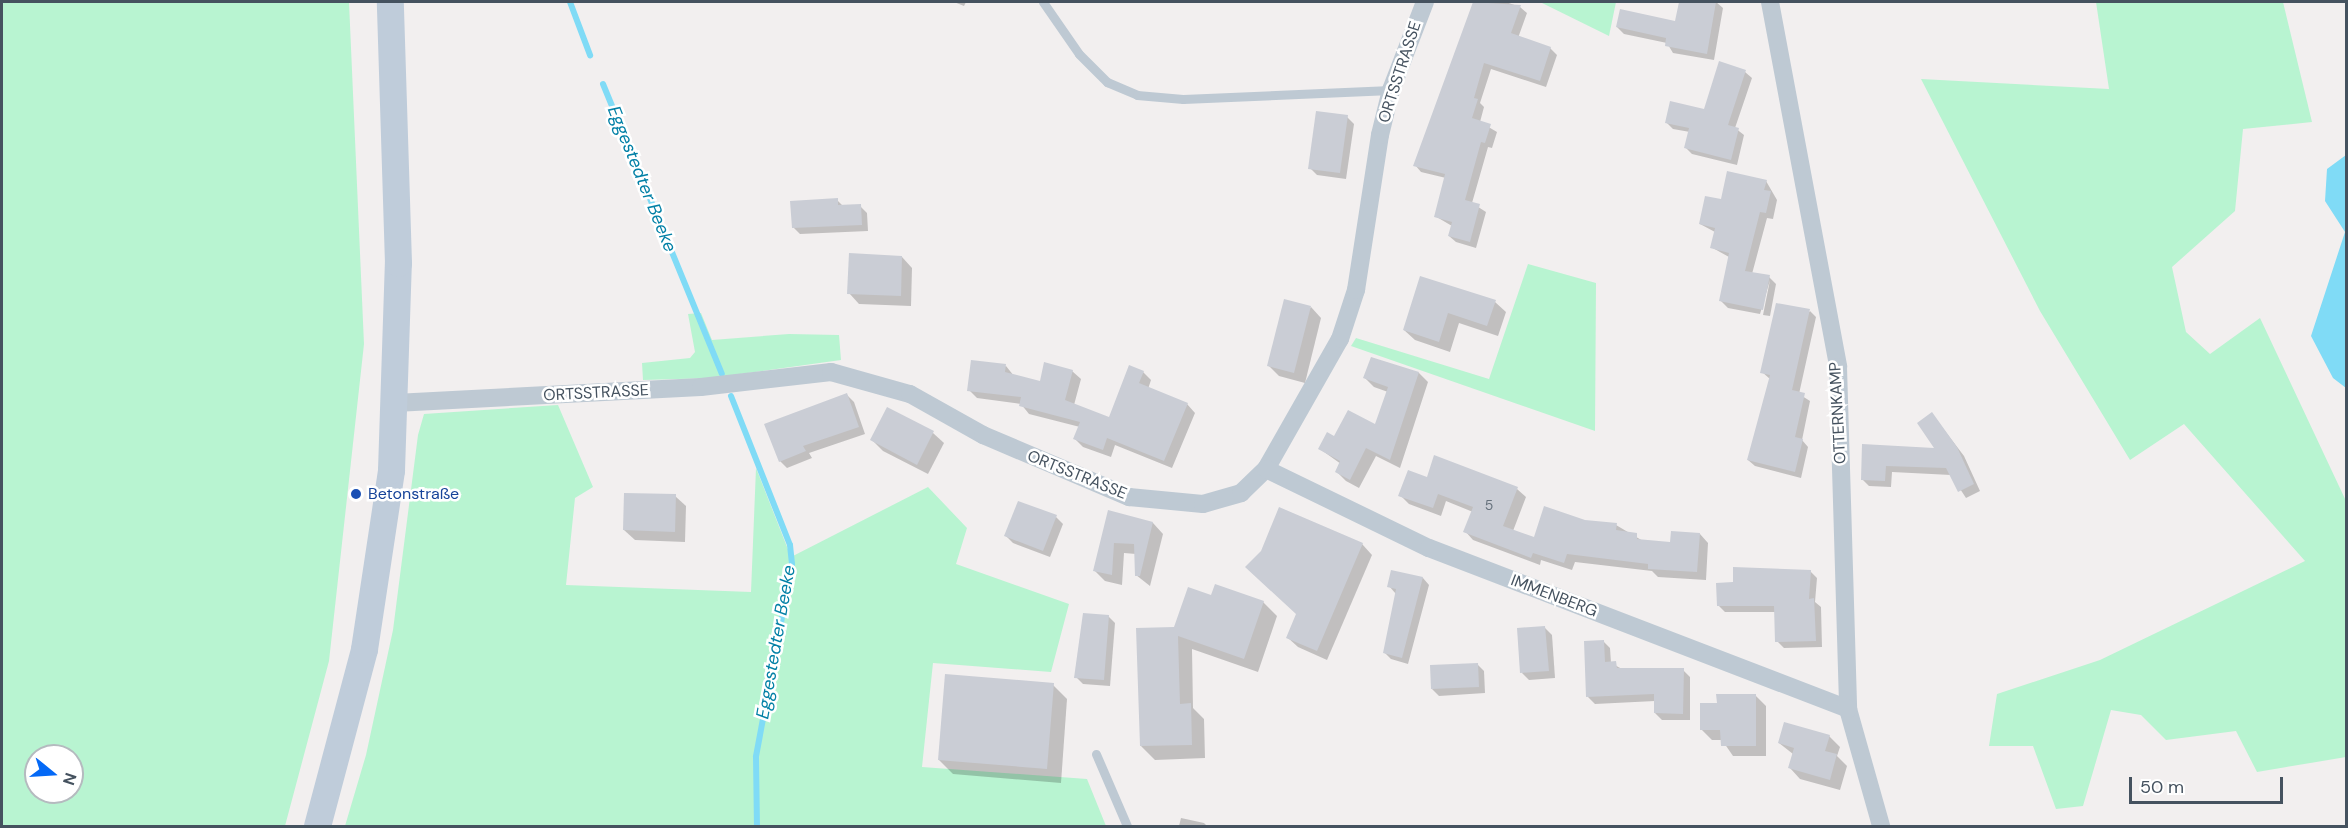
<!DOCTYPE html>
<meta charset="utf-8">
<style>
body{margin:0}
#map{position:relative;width:2348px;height:828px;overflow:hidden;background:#f2efef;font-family:"DM Sans",sans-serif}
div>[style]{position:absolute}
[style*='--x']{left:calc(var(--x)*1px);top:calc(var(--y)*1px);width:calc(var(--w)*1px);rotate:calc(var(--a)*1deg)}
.green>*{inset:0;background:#b8f4d1}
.water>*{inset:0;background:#80dbf6}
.shadow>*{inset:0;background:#0003}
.stream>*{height:6px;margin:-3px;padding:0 3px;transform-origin:3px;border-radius:3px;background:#80dbf6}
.building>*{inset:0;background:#cacdd5}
.service>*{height:9px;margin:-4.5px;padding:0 4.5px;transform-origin:4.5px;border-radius:4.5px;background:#bec9d3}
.minor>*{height:18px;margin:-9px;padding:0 9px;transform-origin:9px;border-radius:9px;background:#bec9d3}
.secondary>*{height:27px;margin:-13.5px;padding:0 13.5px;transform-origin:13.5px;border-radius:13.5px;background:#bfccda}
.dots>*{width:16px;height:16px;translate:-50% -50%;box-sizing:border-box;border:3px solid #fff;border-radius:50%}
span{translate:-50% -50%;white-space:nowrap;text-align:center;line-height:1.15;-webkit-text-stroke:5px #fff;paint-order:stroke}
.number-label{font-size:14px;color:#66717c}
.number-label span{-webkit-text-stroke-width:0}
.street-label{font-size:16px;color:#45525f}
.transit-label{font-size:16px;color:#164399}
.left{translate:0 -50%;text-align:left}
.water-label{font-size:18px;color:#0280a6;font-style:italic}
.frame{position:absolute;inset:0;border:3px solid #45525f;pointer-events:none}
.north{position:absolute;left:24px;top:744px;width:60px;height:60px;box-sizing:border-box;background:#fff;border:2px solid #b5babf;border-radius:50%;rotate:108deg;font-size:16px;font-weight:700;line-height:24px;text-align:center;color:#45525f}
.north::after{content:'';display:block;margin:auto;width:21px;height:27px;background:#0469f6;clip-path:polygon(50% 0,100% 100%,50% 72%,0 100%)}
.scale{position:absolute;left:2129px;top:777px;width:154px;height:27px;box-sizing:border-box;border:3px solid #45525f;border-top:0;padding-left:8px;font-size:18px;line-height:21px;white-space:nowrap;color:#45525f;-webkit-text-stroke:4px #fff;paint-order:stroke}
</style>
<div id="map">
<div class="green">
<i style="clip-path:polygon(evenodd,2px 2px,349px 2px,364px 344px,329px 661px,285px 826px,2px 826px,2px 2px,36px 756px,72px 756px,72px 792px,36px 792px,36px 756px)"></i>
<i style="clip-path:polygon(1540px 2px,1616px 2px,1609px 36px)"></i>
<i style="clip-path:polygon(2096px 2px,2283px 2px,2312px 122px,2243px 129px,2235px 211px,2172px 267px,2186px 332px,2210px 354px,2260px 318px,2346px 501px,2346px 757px,2257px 772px,2236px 731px,2166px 740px,2141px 715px,2111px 710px,2083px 806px,2056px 809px,2033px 746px,1989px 746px,1997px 694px,2100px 660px,2305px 561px,2184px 424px,2130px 460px,2040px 311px,1921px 79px,2109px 89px)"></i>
<i style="clip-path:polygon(1528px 264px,1596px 283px,1595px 431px,1351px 346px,1356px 338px,1489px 379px)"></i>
<i style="clip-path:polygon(701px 313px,712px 340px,789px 334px,839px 335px,841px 360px,712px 378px,643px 380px,642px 363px,690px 358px,695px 352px,688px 314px)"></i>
<i style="clip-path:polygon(558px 405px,593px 487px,575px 498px,566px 585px,751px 592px,756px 468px,791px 557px,928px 487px,967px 528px,956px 564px,1069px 604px,1051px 672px,933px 663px,922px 767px,1087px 779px,1106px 826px,345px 826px,366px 755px,393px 630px,418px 435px,424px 414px)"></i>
</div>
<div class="water">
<i style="clip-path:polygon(2346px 155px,2346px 388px,2333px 378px,2311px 336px,2345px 232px,2325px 201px,2327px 169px)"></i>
</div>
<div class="shadow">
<i style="clip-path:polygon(954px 2px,966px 2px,964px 6px)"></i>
<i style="clip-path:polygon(1482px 2px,1506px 2px,1520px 7px,1527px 13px,1518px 38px,1550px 48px,1557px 55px,1546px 87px,1491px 69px,1480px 103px,1484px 107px,1480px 122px,1497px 132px,1492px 148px,1488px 147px,1472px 203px,1486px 212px,1476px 248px,1456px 242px,1449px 236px,1452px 226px,1435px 216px,1446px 178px,1421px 172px,1415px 165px)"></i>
<i style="clip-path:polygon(1680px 2px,1716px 2px,1723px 8px,1714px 60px,1673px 53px,1667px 43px,1624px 34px,1617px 27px,1677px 23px)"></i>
<i style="clip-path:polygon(1745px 72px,1752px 78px,1735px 128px,1744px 135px,1737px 165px,1692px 154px,1686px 148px,1690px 132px,1673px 129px,1666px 122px,1705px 110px)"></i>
<i style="clip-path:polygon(1347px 117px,1354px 124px,1346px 179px,1317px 175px,1310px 168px)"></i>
<i style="clip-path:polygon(1766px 181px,1777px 200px,1773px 219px,1767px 218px,1752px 274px,1769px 277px,1776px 284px,1770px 316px,1763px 315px,1770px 280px,1760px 314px,1728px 308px,1721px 301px,1729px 257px,1711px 247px,1715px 232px,1700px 224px,1722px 201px)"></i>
<i style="clip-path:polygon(837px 200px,844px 207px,860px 206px,867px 213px,868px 231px,800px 234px,793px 227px)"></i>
<i style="clip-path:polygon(902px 257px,912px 268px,911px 306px,859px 304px,849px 293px)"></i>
<i style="clip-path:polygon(1421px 278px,1495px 302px,1506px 312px,1498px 336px,1459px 323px,1450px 352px,1415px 340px,1404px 330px)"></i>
<i style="clip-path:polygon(1311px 307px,1321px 318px,1305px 383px,1279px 376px,1268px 365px)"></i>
<i style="clip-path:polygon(1810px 311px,1816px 317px,1799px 394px,1810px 401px,1802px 440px,1808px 447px,1801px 478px,1755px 466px,1748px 460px,1770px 379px,1762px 372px)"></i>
<i style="clip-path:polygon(1372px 358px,1419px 373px,1428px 382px,1400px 468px,1376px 456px,1359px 488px,1346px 481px,1337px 472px,1341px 464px,1320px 449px,1335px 438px,1376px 426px,1388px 392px,1374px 387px,1365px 378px)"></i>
<i style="clip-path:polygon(1006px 366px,1014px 376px,1041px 383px,1072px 371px,1081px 379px,1074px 405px,1110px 419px,1143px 372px,1151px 380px,1148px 389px,1187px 404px,1195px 413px,1172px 468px,1115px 445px,1111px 457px,1083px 447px,1075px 439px,1080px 427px,1029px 414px,1021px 404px,977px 398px,969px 390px)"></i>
<i style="clip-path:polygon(847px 395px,854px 402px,865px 434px,809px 453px,812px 458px,787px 468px,780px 461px)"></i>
<i style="clip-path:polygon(1932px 414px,1964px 456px,1980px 491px,1966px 498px,1951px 475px,1892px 472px,1891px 487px,1869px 486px,1862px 479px,1864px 446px,1937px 449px)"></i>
<i style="clip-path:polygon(933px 433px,944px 443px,928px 474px,883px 451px,872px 440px)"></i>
<i style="clip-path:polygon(1428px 479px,1517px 489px,1526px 497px,1513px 531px,1535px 538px,1585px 521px,1616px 525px,1643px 541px,1672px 543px,1700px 534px,1708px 543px,1706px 580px,1658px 577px,1652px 571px,1575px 562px,1572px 570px,1541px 560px,1540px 565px,1473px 540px,1465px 531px,1473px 512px,1446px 501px,1441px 516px,1409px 504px,1400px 495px)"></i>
<i style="clip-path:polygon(675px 496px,686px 506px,685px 542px,635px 540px,624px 530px)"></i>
<i style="clip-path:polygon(1109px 512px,1153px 523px,1163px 534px,1150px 586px,1136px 575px,1136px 554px,1124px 553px,1122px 585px,1105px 581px,1094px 570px)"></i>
<i style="clip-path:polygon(1056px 517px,1063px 524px,1050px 557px,1013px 543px,1006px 536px)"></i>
<i style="clip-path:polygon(1362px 544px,1372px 555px,1327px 660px,1298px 647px,1287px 637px)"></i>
<i style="clip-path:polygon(1810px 571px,1817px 578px,1815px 602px,1821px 607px,1822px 647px,1784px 648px,1777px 641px,1776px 612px,1725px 612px,1718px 605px,1735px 584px)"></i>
<i style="clip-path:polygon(1423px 578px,1429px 585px,1408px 664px,1391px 659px,1385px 653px,1396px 594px,1389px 586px)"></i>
<i style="clip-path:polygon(1212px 597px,1263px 602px,1277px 616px,1258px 672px,1192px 649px,1193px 708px,1204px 719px,1205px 758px,1155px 760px,1141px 746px,1175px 628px)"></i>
<i style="clip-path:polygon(1108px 616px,1115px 623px,1110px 686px,1083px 684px,1076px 677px)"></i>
<i style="clip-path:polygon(1545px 628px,1552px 635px,1555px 678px,1529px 680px,1522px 673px)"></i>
<i style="clip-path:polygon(1603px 641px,1610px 648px,1611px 663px,1622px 669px,1683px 670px,1690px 677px,1690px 720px,1662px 720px,1655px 713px,1655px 701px,1595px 704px,1588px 697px)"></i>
<i style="clip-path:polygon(1477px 664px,1484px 671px,1485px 693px,1439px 696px,1432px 689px)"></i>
<i style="clip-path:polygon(1053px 685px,1067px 699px,1061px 783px,953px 774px,939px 760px)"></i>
<i style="clip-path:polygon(1755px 695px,1766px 706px,1766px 756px,1733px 756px,1722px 740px,1712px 740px,1701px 729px,1718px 705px)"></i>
<i style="clip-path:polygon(1829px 736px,1840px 747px,1837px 756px,1847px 766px,1840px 790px,1800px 779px,1790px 768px,1793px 754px,1779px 743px)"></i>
<i style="clip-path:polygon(1181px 818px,1204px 823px,1207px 826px,1179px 826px)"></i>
</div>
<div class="stream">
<i style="--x:570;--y:2;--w:57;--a:69.3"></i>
<i style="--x:603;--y:84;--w:313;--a:67.7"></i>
<i style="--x:731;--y:396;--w:160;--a:68.4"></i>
<i style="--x:790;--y:545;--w:19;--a:84"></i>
<i style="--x:792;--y:564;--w:196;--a:100.6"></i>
<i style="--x:756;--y:757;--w:69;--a:89.2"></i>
</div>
<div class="building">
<i style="clip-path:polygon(1473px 2px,1521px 5px,1511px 33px,1551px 47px,1540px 81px,1484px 63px,1474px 98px,1478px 99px,1472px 118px,1491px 124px,1485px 143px,1481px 142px,1465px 200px,1480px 204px,1470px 242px,1448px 236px,1452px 222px,1434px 217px,1445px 174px,1413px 166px)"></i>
<i style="clip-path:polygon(1679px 2px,1716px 2px,1707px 54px,1665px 46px,1666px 38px,1616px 27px,1620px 9px,1675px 21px)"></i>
<i style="clip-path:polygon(1719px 61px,1746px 70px,1728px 125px,1739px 128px,1731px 160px,1684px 148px,1689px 128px,1665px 123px,1670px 101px,1704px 109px)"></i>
<i style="clip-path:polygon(1316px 111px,1348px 115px,1340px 173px,1308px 169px)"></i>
<i style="clip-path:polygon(1727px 171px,1767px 180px,1764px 190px,1771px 191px,1766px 213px,1760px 212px,1745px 271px,1770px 275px,1763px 310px,1719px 301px,1729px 253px,1710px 248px,1715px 228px,1699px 224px,1705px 196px,1721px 199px)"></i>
<i style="clip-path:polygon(838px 198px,838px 205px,861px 204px,862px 225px,792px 228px,790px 201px)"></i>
<i style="clip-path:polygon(849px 253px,902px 256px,901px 296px,847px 294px)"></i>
<i style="clip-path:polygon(1420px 276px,1496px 300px,1487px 326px,1448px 313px,1439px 342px,1403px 330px)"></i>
<i style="clip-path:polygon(1284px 299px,1311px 306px,1294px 373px,1267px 366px)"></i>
<i style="clip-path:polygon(1776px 303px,1810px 309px,1792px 390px,1805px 393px,1795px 437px,1803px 439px,1795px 472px,1747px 460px,1770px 375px,1760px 373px)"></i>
<i style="clip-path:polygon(1371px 357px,1419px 372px,1390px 460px,1366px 448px,1350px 480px,1335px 472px,1340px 461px,1318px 449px,1327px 432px,1334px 436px,1348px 410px,1375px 424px,1388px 387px,1363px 378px)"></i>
<i style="clip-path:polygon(971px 360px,1006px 364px,1005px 372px,1040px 381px,1044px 362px,1073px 370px,1065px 400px,1109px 417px,1129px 365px,1144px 371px,1139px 383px,1188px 403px,1164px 461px,1107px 438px,1103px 450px,1073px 439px,1080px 422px,1019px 406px,1021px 397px,967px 391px)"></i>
<i style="clip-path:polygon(847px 393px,859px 427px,803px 446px,806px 451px,779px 462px,764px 424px)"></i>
<i style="clip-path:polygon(887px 407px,934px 431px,917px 465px,870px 440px)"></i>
<i style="clip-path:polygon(1932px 412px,1957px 447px,1974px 484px,1958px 492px,1946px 468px,1886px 466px,1885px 481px,1861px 480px,1862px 444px,1934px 448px,1917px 423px)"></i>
<i style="clip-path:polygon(1434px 455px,1518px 487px,1503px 526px,1534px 537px,1544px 506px,1585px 520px,1617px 523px,1616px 530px,1637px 533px,1637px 539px,1670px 542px,1671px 531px,1700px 533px,1697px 572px,1648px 569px,1648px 564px,1567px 554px,1564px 563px,1533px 553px,1531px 558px,1463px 532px,1473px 507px,1438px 494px,1433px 508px,1398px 496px,1408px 470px,1427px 477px)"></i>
<i style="clip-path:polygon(624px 493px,676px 494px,675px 532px,623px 530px)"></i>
<i style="clip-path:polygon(1018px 501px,1057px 515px,1043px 551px,1004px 536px)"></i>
<i style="clip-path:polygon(1279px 507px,1363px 543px,1317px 651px,1286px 638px,1296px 614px,1245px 567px,1261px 551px)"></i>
<i style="clip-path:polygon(1108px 510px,1153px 522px,1140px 576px,1135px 576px,1134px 544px,1114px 543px,1112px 575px,1093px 571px)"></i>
<i style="clip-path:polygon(1733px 567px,1811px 570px,1809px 599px,1814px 598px,1816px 641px,1775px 642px,1774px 606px,1717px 606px,1716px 583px,1733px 582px)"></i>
<i style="clip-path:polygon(1391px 570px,1423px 577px,1402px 658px,1383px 653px,1396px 589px,1387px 587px)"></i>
<i style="clip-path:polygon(1215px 584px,1264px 601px,1244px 659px,1178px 636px,1180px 704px,1191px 703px,1192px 745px,1140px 746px,1136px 628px,1174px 627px,1188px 587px,1211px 595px)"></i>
<i style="clip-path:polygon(1083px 613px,1109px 615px,1104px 680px,1074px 678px)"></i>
<i style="clip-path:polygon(1545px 626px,1549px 671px,1520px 673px,1517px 628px)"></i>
<i style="clip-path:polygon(1604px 640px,1605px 662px,1616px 661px,1617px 668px,1684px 668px,1683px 714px,1654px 713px,1654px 694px,1586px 697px,1584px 641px)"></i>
<i style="clip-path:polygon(1478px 663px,1479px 687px,1431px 689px,1430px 665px)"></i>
<i style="clip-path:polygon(945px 674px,1054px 683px,1047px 769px,938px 760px)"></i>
<i style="clip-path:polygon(1716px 694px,1756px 694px,1756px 746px,1721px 746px,1720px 730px,1700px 730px,1700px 703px,1717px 703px)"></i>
<i style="clip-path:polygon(1784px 722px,1830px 735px,1825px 751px,1837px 754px,1830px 780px,1788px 768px,1794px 748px,1778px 743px)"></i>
</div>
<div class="service">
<i style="--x:1043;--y:2;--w:63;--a:55.3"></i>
<i style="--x:1079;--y:54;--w:40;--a:45"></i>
<i style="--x:1107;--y:82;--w:33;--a:23"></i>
<i style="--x:1137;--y:95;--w:46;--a:5"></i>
<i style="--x:1183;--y:99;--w:208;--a:-2.5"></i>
<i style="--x:1096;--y:754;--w:78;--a:66.7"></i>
</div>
<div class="minor">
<i style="--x:1770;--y:2;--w:371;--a:79.4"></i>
<i style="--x:1838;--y:367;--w:342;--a:88.3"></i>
<i style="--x:1848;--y:709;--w:122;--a:74.2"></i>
<i style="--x:395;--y:403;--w:306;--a:-3"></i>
<i style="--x:701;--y:387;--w:131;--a:-6.6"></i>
<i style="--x:831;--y:372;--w:82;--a:15.6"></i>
<i style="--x:910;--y:394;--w:84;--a:29.3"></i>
<i style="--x:983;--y:435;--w:159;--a:23"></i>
<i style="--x:1129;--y:497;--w:74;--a:5.4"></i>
<i style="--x:1203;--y:504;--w:40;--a:-16"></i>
<i style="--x:1241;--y:493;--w:35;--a:-44"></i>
<i style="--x:1266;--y:469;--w:150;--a:-60.4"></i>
<i style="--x:1340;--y:339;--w:52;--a:-71.9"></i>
<i style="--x:1356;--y:290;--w:157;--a:-81.2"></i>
<i style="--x:1380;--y:135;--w:46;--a:-76.3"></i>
<i style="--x:1391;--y:90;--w:94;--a:-68.9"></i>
<i style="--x:1266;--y:469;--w:181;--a:25.9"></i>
<i style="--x:1429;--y:548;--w:449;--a:21"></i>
</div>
<div class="secondary">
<i style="--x:317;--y:826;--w:183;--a:-75.1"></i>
<i style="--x:364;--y:649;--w:181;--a:-81.4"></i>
<i style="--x:391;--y:470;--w:207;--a:-88.1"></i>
<i style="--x:398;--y:263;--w:261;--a:-91.8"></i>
</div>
<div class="dots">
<i style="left:356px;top:494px;background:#1a4fb4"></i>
</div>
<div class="number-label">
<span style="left:1489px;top:505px">5</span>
</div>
<div class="street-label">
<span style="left:1400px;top:72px;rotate:-72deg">ORTSSTRASSE</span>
<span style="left:596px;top:393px;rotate:-3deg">ORTSSTRASSE</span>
<span style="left:1838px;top:413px;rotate:-93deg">OTTERNKAMP</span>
<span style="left:1077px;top:475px;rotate:22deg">ORTSSTRASSE</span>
<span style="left:1554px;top:596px;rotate:21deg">IMMENBERG</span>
</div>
<div class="transit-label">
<span class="left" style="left:368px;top:494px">Betonstraße</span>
</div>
<div class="water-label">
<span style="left:642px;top:179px;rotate:68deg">Eggestedter Beeke</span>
<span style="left:776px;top:642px;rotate:-80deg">Eggestedter Beeke</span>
</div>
<div class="frame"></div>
<div class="north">N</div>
<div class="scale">50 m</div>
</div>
